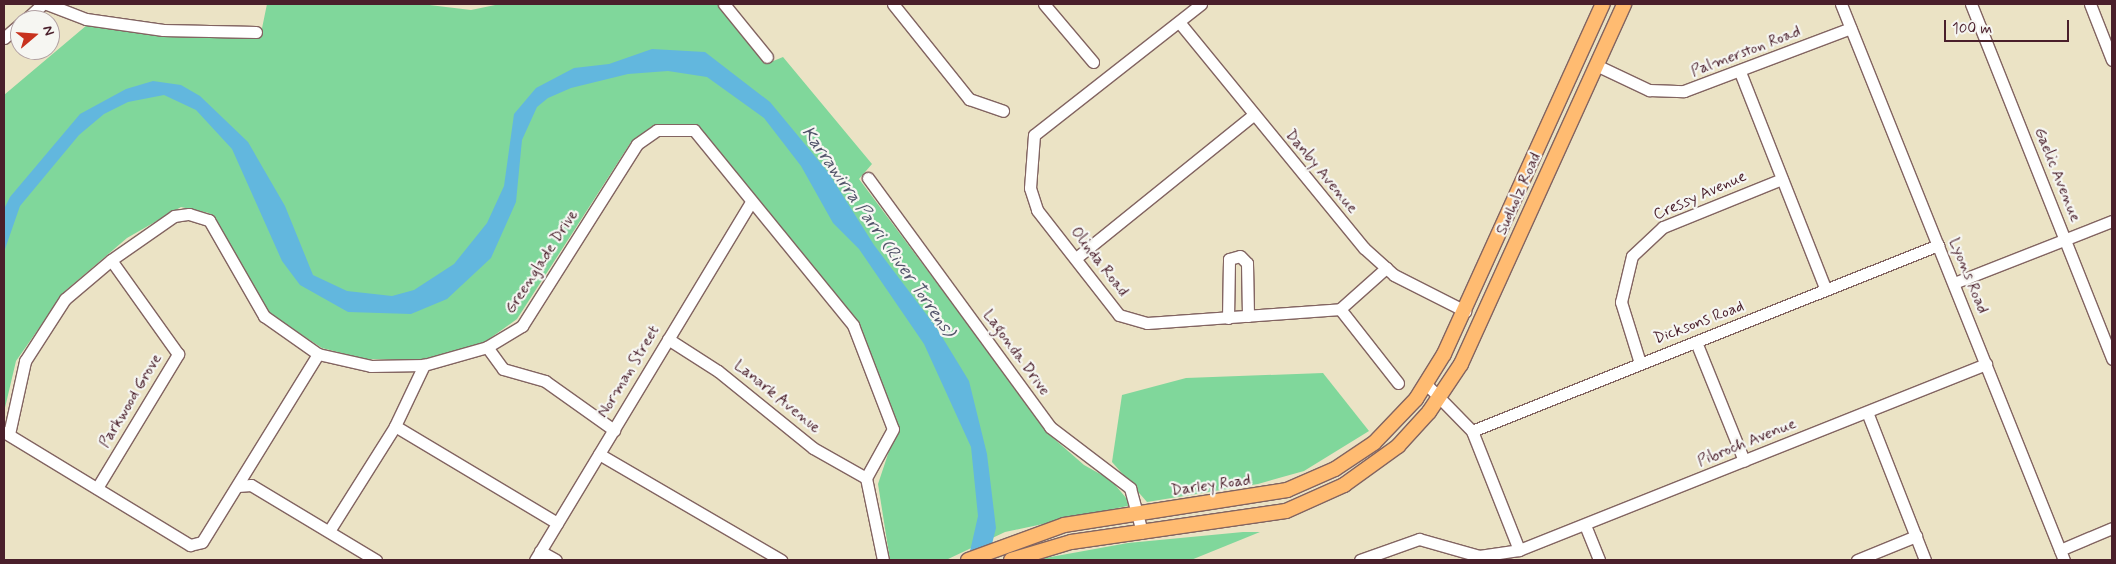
<!DOCTYPE html>
<style>
body{margin:0}
#map{position:relative;width:2116px;height:564px;overflow:hidden;background:#ebe3c5;font-family:Mynerve,sans-serif}
div>[style]{position:absolute}
[style*='--x']{left:calc(var(--x)*1px);top:calc(var(--y)*1px);width:calc(var(--w)*1px);rotate:calc(var(--a)*1deg)}
.green>*{inset:0;background:#80d79b}
.water>*{inset:0;background:#62b7de}
.roads{filter:drop-shadow(1px 0 #826461) drop-shadow(-1px 0 #826461) drop-shadow(0 1px #826461) drop-shadow(0 -1px #826461)}
.minor>*{height:11px;margin:-5.5px;padding:0 5.5px;transform-origin:5.5px;border-radius:5.5px;background:#fff}
.major>*{height:14px;margin:-7px;padding:0 7px;transform-origin:7px;border-radius:7px;background:#ffbb71}
span{translate:-50% -50%;white-space:nowrap;text-align:center;line-height:1.15;-webkit-text-stroke:4.5px #f6f6f2;paint-order:stroke}
.street-label{font-size:16px;color:#4a1f2b}
.water-label{font-size:18px;color:#52546a;font-style:italic}
.frame{position:absolute;inset:0;border:5px solid #4a1f2b;pointer-events:none}
.north{position:absolute;left:10px;top:10px;width:50px;height:50px;box-sizing:border-box;background:#f6f6f2;border:1px solid #b1a0a2;border-radius:50%;rotate:72deg;font-size:14px;font-weight:700;line-height:20px;text-align:center;color:#4a1f2b}
.north::after{content:'';display:block;margin:auto;width:18px;height:22px;background:#c8321e;clip-path:polygon(50% 0,100% 100%,50% 72%,0 100%)}
.scale{position:absolute;left:1944px;top:20px;width:125px;height:22px;box-sizing:border-box;border:2px solid #4a1f2b;border-top:0;padding-left:6px;font-size:15px;line-height:18px;white-space:nowrap;color:#4a1f2b;-webkit-text-stroke:4px #f6f6f2;paint-order:stroke}
</style>
<div id="map">
<div class="green">
<i style="clip-path:polygon(267px 4px,421px 4px,471px 10px,500px 4px,717px 4px,766px 64px,783px 57px,872px 164px,859px 179px,1052px 437px,1084px 465px,1111px 480px,1132px 505px,1005px 532px,946px 560px,890px 560px,878px 484px,896px 430px,856px 322px,696px 124px,654px 125px,631px 142px,517px 319px,482px 344px,422px 360px,365px 359px,322px 348px,265px 311px,209px 213px,181px 207px,127px 238px,65px 291px,16px 361px,4px 412px,4px 95px,87px 25px,260px 38px)"></i>
<i style="clip-path:polygon(1323px 373px,1369px 431px,1304px 471px,1258px 484px,1147px 502px,1112px 462px,1122px 395px,1186px 378px)"></i>
<i style="clip-path:polygon(1243px 532px,1260px 532px,1191px 560px,1034px 560px,1128px 543px)"></i>
</div>
<div class="water">
<i style="clip-path:polygon(652px 49px,705px 52px,770px 102px,828px 172px,874px 245px,936px 327px,969px 381px,987px 454px,996px 528px,988px 560px,968px 560px,978px 516px,971px 447px,924px 344px,859px 249px,833px 223px,801px 166px,764px 118px,707px 77px,668px 71px,628px 74px,571px 88px,548px 98px,537px 107px,522px 140px,516px 202px,491px 258px,447px 299px,411px 314px,348px 312px,300px 285px,282px 261px,232px 149px,196px 110px,164px 95px,128px 102px,104px 114px,79px 135px,20px 206px,4px 252px,4px 209px,10px 197px,80px 114px,126px 89px,153px 81px,181px 85px,200px 96px,248px 142px,285px 206px,313px 275px,347px 291px,392px 296px,414px 290px,454px 264px,487px 223px,504px 186px,514px 114px,536px 88px,574px 68px,609px 64px)"></i>
</div>
<div class="roads">
<div class="minor">
<i style="--x:47;--y:4;--w:42;--a:21"></i>
<i style="--x:86;--y:19;--w:78;--a:8.1"></i>
<i style="--x:163;--y:30;--w:93;--a:1.2"></i>
<i style="--x:724;--y:4;--w:68;--a:50.9"></i>
<i style="--x:893;--y:4;--w:122;--a:51.3"></i>
<i style="--x:969;--y:99;--w:36;--a:19"></i>
<i style="--x:1044;--y:4;--w:76;--a:49.8"></i>
<i style="--x:1201;--y:4;--w:212;--a:141.9"></i>
<i style="--x:1034;--y:135;--w:53;--a:94.3"></i>
<i style="--x:1030;--y:188;--w:23;--a:72"></i>
<i style="--x:1037;--y:210;--w:133;--a:52"></i>
<i style="--x:1119;--y:315;--w:29;--a:16"></i>
<i style="--x:1147;--y:323;--w:194;--a:-4.1"></i>
<i style="--x:1340;--y:309;--w:62;--a:-41.7"></i>
<i style="--x:1841;--y:4;--w:599;--a:68.15"></i>
<i style="--x:1971;--y:4;--w:382;--a:68.3"></i>
<i style="--x:2090;--y:4;--w:60;--a:68.6"></i>
<i style="--x:25;--y:20;--w:24;--a:-42"></i>
<i style="--x:1179;--y:22;--w:292;--a:50.7"></i>
<i style="--x:1364;--y:248;--w:40;--a:42"></i>
<i style="--x:1394;--y:275;--w:80;--a:26.9"></i>
<i style="--x:4;--y:38;--w:21;--a:-41"></i>
<i style="--x:1596;--y:65;--w:59;--a:25.3"></i>
<i style="--x:1649;--y:90;--w:35;--a:2"></i>
<i style="--x:1684;--y:91;--w:178;--a:-20.7"></i>
<i style="--x:1740;--y:72;--w:234;--a:68.5"></i>
<i style="--x:868;--y:178;--w:308;--a:53.8"></i>
<i style="--x:1050;--y:427;--w:101;--a:37.3"></i>
<i style="--x:1130;--y:488;--w:46;--a:74.7"></i>
<i style="--x:1076;--y:258;--w:226;--a:-38.9"></i>
<i style="--x:1954;--y:283;--w:170;--a:-21.4"></i>
<i style="--x:1340;--y:309;--w:94;--a:51.9"></i>
<i style="--x:1228;--y:318;--w:59;--a:-89"></i>
<i style="--x:1229;--y:259;--w:11;--a:-15"></i>
<i style="--x:1240;--y:256;--w:10;--a:45"></i>
<i style="--x:1247;--y:263;--w:53;--a:88.9"></i>
<i style="--x:668;--y:339;--w:59;--a:32.6"></i>
<i style="--x:718;--y:371;--w:122;--a:39"></i>
<i style="--x:813;--y:448;--w:61;--a:29.5"></i>
<i style="--x:1696;--y:342;--w:128;--a:68"></i>
<i style="--x:487;--y:347;--w:27;--a:54"></i>
<i style="--x:503;--y:369;--w:44;--a:15.9"></i>
<i style="--x:545;--y:381;--w:85;--a:35.4"></i>
<i style="--x:1640;--y:363;--w:64;--a:-107.3"></i>
<i style="--x:1621;--y:302;--w:47;--a:-76.6"></i>
<i style="--x:1632;--y:256;--w:42;--a:-43.1"></i>
<i style="--x:1663;--y:227;--w:128;--a:-22"></i>
<i style="--x:1427;--y:385;--w:64;--a:45.6"></i>
<i style="--x:1472;--y:431;--w:128;--a:68.4"></i>
<i style="--x:1867;--y:412;--w:159;--a:68.6"></i>
<i style="--x:395;--y:426;--w:189;--a:30.9"></i>
<i style="--x:1472;--y:431;--w:502;--a:-21.76"></i>
<i style="--x:4;--y:432;--w:218;--a:31.3"></i>
<i style="--x:190;--y:545;--w:12;--a:-14"></i>
<i style="--x:202;--y:542;--w:221;--a:-58.3"></i>
<i style="--x:9;--y:434;--w:75;--a:-77.6"></i>
<i style="--x:25;--y:361;--w:74;--a:-57.2"></i>
<i style="--x:65;--y:299;--w:60;--a:-40.3"></i>
<i style="--x:111;--y:260;--w:77;--a:-34.9"></i>
<i style="--x:174;--y:216;--w:15;--a:-8"></i>
<i style="--x:189;--y:214;--w:21;--a:17"></i>
<i style="--x:209;--y:220;--w:111;--a:60.2"></i>
<i style="--x:264;--y:316;--w:66;--a:35.1"></i>
<i style="--x:318;--y:354;--w:54;--a:12.8"></i>
<i style="--x:371;--y:366;--w:53;--a:-1.1"></i>
<i style="--x:424;--y:365;--w:66;--a:-15.9"></i>
<i style="--x:487;--y:347;--w:41;--a:-31"></i>
<i style="--x:522;--y:326;--w:215;--a:-57.7"></i>
<i style="--x:637;--y:144;--w:24;--a:-35"></i>
<i style="--x:657;--y:130;--w:37;--a:0"></i>
<i style="--x:694;--y:130;--w:252;--a:50.8"></i>
<i style="--x:853;--y:325;--w:111;--a:69"></i>
<i style="--x:893;--y:429;--w:56;--a:118.9"></i>
<i style="--x:866;--y:478;--w:84;--a:78.3"></i>
<i style="--x:599;--y:454;--w:211;--a:30.2"></i>
<i style="--x:238;--y:486;--w:13;--a:-4"></i>
<i style="--x:251;--y:485;--w:146;--a:31"></i>
<i style="--x:97;--y:488;--w:157;--a:-58.8"></i>
<i style="--x:178;--y:354;--w:115;--a:-125.5"></i>
<i style="--x:1585;--y:525;--w:38;--a:68"></i>
<i style="--x:329;--y:531;--w:124;--a:-57.8"></i>
<i style="--x:395;--y:426;--w:68;--a:-64.6"></i>
<i style="--x:2060;--y:550;--w:56;--a:-22.9"></i>
<i style="--x:540;--y:551;--w:18;--a:29"></i>
<i style="--x:535;--y:560;--w:418;--a:-58.9"></i>
<i style="--x:1360;--y:560;--w:63;--a:-19.6"></i>
<i style="--x:1419;--y:539;--w:62;--a:15.8"></i>
<i style="--x:1479;--y:556;--w:40;--a:-8.5"></i>
<i style="--x:1519;--y:550;--w:503;--a:-21.72"></i>
<i style="--x:1857;--y:560;--w:64;--a:-22.1"></i>
</div>
<div class="major">
<i style="--x:968;--y:560;--w:102;--a:-20"></i>
<i style="--x:1064;--y:525;--w:226;--a:-8.9"></i>
<i style="--x:1287;--y:490;--w:52;--a:-23.6"></i>
<i style="--x:1335;--y:469;--w:47;--a:-33.7"></i>
<i style="--x:1374;--y:443;--w:61;--a:-46.3"></i>
<i style="--x:1416;--y:399;--w:53;--a:-58.1"></i>
<i style="--x:1444;--y:354;--w:384;--a:-65.6"></i>
<i style="--x:1011;--y:560;--w:63;--a:-16.7"></i>
<i style="--x:1071;--y:542;--w:217;--a:-8.2"></i>
<i style="--x:1286;--y:511;--w:64;--a:-24.1"></i>
<i style="--x:1344;--y:485;--w:67;--a:-35.8"></i>
<i style="--x:1398;--y:446;--w:46;--a:-47.6"></i>
<i style="--x:1429;--y:412;--w:58;--a:-56.3"></i>
<i style="--x:1461;--y:364;--w:395;--a:-65.6"></i>
</div>
</div>
<div class="street-label">
<span style="left:1746px;top:52px;rotate:-21deg">Palmerston Road</span>
<span style="left:1321px;top:172px;rotate:50deg">Danby Avenue</span>
<span style="left:2057px;top:175px;rotate:68deg">Gaelic Avenue</span>
<span style="left:1519px;top:194px;rotate:-66deg">Sudholz Road</span>
<span style="left:1700px;top:196px;rotate:-24deg">Cressy Avenue</span>
<span style="left:542px;top:262px;rotate:-57deg">Greenglade Drive</span>
<span style="left:1099px;top:262px;rotate:52deg">Olinda Road</span>
<span style="left:1968px;top:276px;rotate:68deg">Lyons Road</span>
<span style="left:1699px;top:323px;rotate:-21deg">Dicksons Road</span>
<span style="left:1016px;top:353px;rotate:54deg">Lagonda Drive</span>
<span style="left:629px;top:372px;rotate:-59deg">Norman Street</span>
<span style="left:777px;top:397px;rotate:39deg">Lanark Avenue</span>
<span style="left:131px;top:401px;rotate:-59deg">Parkwood Grove</span>
<span style="left:1747px;top:443px;rotate:-22deg">Pibroch Avenue</span>
<span style="left:1211px;top:486px;rotate:-8deg">Darley Road</span>
</div>
<div class="water-label">
<span style="left:878px;top:232px;rotate:55deg">Karrawirra Parri (River Torrens)</span>
</div>
<div class="frame"></div>
<div class="north">N</div>
<div class="scale">100 m</div>
</div>
